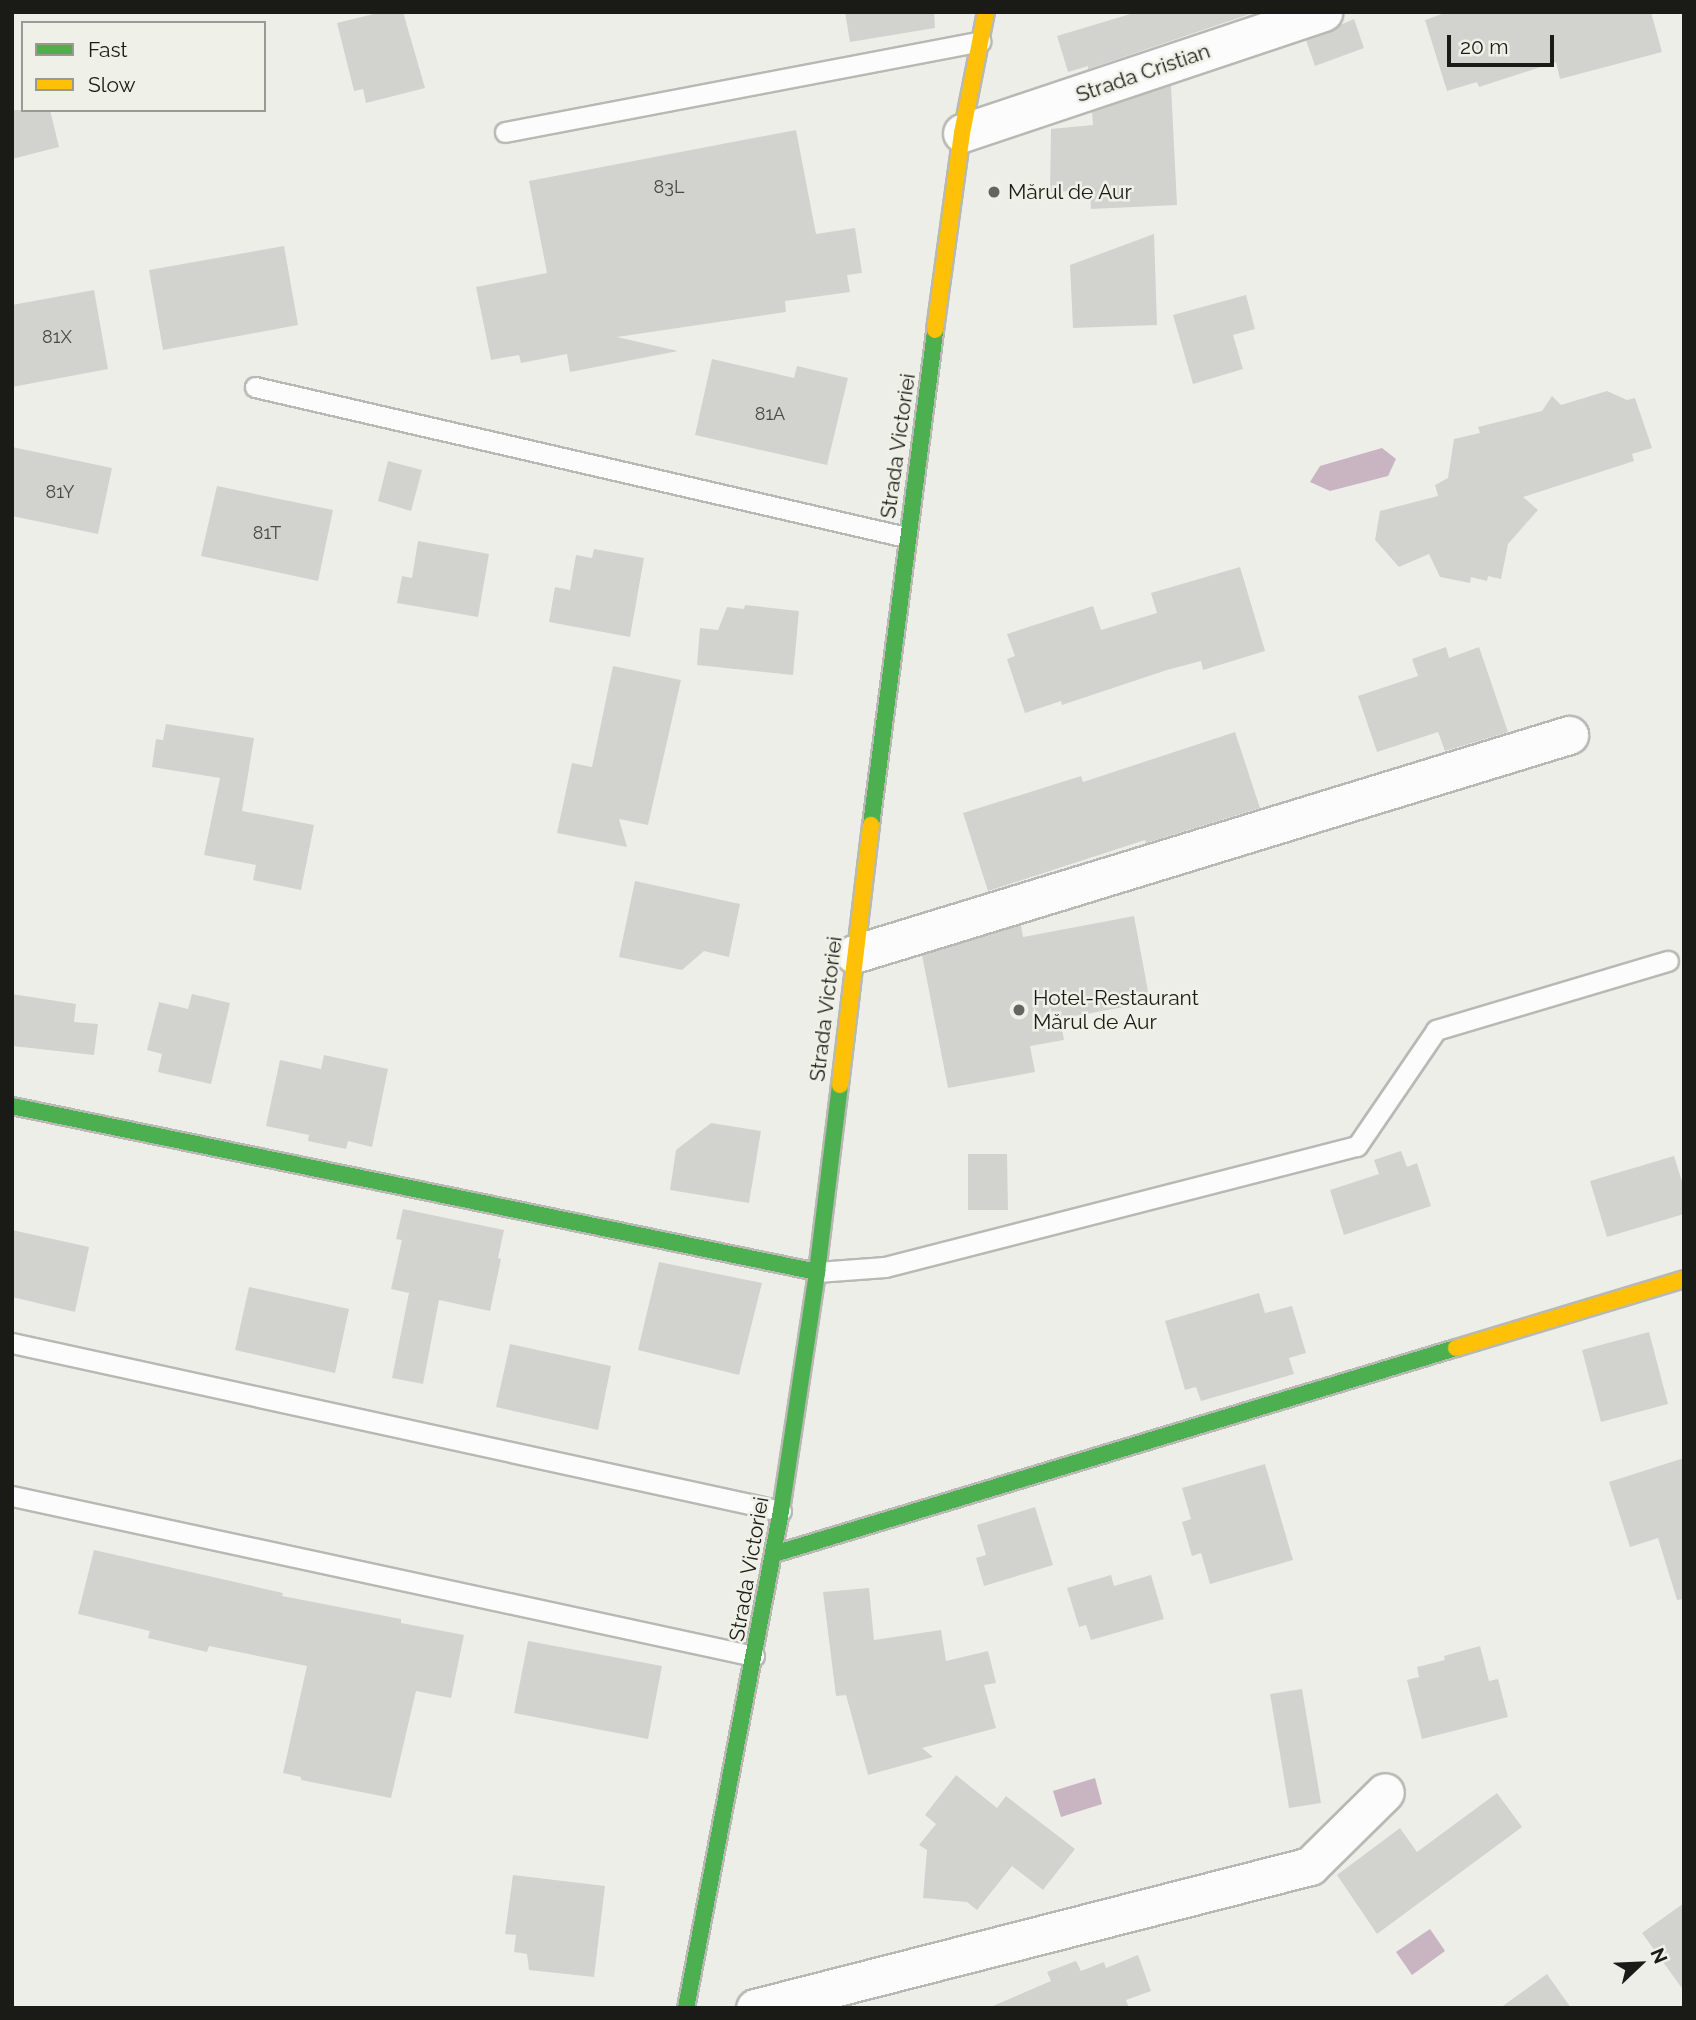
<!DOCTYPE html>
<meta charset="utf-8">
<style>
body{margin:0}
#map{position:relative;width:1696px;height:2020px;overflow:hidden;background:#eeeee9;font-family:Raleway,sans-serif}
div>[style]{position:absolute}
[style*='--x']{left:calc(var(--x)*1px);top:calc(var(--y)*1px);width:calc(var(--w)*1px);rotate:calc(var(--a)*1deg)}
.water>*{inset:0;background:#c9b4c2}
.building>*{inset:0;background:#d2d2cf}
.roads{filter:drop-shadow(2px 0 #b8b8b4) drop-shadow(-2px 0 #b8b8b4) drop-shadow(0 2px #b8b8b4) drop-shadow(0 -2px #b8b8b4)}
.lane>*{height:19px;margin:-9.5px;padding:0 9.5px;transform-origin:9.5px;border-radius:9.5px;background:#fcfcfc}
.street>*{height:37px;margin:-18.5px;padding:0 18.5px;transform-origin:18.5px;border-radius:18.5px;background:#fcfcfc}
.fast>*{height:16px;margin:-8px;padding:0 8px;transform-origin:8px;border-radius:8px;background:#4caf50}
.slow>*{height:16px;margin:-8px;padding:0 8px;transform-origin:8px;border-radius:8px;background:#ffc107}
.dots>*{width:19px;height:19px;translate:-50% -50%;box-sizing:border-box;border:4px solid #eff0e7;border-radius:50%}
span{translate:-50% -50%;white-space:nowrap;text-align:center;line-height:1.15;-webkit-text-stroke:5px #eff0e7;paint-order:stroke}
.number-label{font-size:18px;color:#484845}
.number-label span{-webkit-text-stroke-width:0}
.street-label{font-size:21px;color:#1a1a17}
.poi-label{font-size:21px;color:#1a1a17}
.left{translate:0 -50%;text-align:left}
.frame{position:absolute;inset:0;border:14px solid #1a1a17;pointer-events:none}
.legend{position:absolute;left:21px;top:21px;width:245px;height:91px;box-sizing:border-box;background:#eff0e7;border:2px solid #9a9a94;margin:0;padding:9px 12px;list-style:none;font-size:21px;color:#1a1a17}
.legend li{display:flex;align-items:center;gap:14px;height:35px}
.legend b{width:35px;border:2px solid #9a9a94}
.north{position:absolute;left:1605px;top:1929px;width:70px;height:70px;-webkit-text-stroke:5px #eff0e7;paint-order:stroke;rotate:67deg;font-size:19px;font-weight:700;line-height:28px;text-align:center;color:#1a1a17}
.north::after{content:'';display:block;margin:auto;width:24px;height:32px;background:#1a1a17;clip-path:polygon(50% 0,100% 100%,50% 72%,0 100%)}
.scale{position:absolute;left:1447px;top:35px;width:107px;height:32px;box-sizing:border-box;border:4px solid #1a1a17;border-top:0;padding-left:9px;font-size:21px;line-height:24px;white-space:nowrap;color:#1a1a17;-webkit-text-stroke:5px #eff0e7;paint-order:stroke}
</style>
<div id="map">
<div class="water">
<i style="clip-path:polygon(1382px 448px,1396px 459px,1388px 476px,1330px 491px,1310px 482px,1320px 466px)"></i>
<i style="clip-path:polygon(1095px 1778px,1102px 1804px,1061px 1817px,1053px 1791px)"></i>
<i style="clip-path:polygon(1430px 1929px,1445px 1951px,1412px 1975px,1396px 1952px)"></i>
</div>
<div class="building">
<i style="clip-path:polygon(382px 12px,403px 12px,425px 88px,366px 103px,363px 89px,354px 91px,337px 23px)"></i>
<i style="clip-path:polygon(845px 12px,934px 12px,935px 28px,850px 42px)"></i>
<i style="clip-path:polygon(1137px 12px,1256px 12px,1088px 69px,1088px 66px,1068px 72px,1057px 36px)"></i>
<i style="clip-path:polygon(1448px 12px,1651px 12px,1662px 52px,1560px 79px,1556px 62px,1479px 87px,1477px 82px,1447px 91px,1425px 20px)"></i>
<i style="clip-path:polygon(1354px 19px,1364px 48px,1315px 66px,1306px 40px)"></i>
<i style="clip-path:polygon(1171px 85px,1177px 205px,1091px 209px,1090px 190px,1050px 192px,1051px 129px,1093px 125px,1092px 112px)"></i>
<i style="clip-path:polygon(12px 110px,50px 110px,59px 147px,12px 159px)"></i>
<i style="clip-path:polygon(796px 130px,816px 234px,855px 228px,862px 273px,847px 275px,850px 292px,785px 301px,786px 312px,617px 337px,678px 351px,570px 372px,567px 354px,521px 363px,519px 355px,491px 360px,476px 287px,547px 273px,529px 181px)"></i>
<i style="clip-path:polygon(1154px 234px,1157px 325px,1073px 328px,1070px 265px)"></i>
<i style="clip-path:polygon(284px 246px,298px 325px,163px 350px,149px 270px)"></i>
<i style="clip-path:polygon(94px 290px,108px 369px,12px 387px,12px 305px)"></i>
<i style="clip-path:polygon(1246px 295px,1255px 329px,1233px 335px,1243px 369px,1193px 384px,1173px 315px)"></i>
<i style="clip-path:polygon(712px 359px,794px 378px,797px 366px,848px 378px,827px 465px,695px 435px)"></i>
<i style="clip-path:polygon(1607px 391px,1627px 400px,1635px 398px,1652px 448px,1632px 454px,1634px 461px,1523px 497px,1538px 510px,1508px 544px,1501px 579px,1488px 576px,1487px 581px,1471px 577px,1470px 583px,1440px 577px,1429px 554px,1399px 567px,1375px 540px,1380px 511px,1438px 496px,1435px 485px,1448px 478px,1454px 439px,1480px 433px,1478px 427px,1542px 411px,1552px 396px,1561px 405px)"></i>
<i style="clip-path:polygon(12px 447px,112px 468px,98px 534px,12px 516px)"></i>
<i style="clip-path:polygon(388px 461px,422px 470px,411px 511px,378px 501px)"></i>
<i style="clip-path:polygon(217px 486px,333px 510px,318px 581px,201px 556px)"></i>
<i style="clip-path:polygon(418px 541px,489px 554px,478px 617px,397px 603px,402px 576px,412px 578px)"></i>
<i style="clip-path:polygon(594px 549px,644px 558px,630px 637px,549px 622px,555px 587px,570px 590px,576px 555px,592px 558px)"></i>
<i style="clip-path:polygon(1240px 567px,1265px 651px,1203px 670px,1201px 661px,1167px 670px,1062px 705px,1061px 701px,1025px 713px,1007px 659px,1015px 656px,1007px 634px,1093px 606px,1101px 630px,1157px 613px,1151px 593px)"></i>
<i style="clip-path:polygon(745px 605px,799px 611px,793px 675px,697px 665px,700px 628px,718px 630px,727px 607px,744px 609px)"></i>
<i style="clip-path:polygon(1446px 647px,1449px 658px,1479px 647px,1508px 732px,1445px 751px,1438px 732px,1377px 752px,1358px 696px,1418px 676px,1412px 659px)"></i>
<i style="clip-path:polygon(613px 666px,681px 680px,648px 825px,619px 819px,627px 847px,557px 833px,572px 763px,592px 767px)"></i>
<i style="clip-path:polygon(166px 724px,254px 738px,242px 811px,314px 825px,301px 890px,253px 880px,256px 865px,204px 855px,220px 778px,152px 767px,156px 739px,163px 740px)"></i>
<i style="clip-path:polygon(1235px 732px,1260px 808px,1146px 843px,1145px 840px,988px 891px,963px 813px,1081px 776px,1083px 782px)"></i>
<i style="clip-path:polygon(635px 881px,740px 904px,729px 957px,704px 951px,682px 970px,619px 957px)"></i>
<i style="clip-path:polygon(1134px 916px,1150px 1002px,1060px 1019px,1064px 1040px,1030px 1046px,1035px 1072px,948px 1088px,922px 955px,1021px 925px,1023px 937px)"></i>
<i style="clip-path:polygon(12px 994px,76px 1004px,74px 1022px,98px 1024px,94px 1055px,12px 1046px)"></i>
<i style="clip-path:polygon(192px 994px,230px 1003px,211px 1084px,158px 1072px,162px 1054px,147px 1050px,159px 1002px,188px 1009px)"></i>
<i style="clip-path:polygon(324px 1055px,388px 1069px,372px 1147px,348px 1141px,346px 1149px,308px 1141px,309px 1135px,266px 1126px,280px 1060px,321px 1069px)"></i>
<i style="clip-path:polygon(711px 1123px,761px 1131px,749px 1203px,670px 1190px,676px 1150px)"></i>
<i style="clip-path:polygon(1401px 1151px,1407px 1167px,1417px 1163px,1431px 1206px,1344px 1235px,1330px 1190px,1379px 1174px,1374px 1160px)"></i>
<i style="clip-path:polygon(968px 1154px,1007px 1154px,1008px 1210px,968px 1210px)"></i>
<i style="clip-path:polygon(1674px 1156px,1684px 1188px,1684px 1214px,1607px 1237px,1590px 1181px)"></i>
<i style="clip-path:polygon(403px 1209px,504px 1230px,498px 1258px,501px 1259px,490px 1311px,439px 1300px,423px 1384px,392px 1378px,409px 1293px,391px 1289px,402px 1240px,396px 1239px)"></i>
<i style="clip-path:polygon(12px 1230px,89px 1247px,75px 1312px,12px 1297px)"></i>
<i style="clip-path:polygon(659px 1262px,762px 1283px,739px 1375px,638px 1350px)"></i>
<i style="clip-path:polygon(249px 1287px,349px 1309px,335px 1373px,235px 1350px)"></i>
<i style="clip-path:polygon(1259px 1293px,1265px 1313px,1292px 1306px,1306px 1353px,1289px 1358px,1294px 1374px,1201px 1401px,1196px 1387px,1185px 1390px,1165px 1321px)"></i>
<i style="clip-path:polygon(1649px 1332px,1668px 1404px,1601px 1422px,1582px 1350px)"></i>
<i style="clip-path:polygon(510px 1344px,611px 1366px,598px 1430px,496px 1407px)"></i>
<i style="clip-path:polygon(1684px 1458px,1684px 1599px,1677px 1600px,1658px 1538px,1630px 1547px,1609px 1482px)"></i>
<i style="clip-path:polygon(1265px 1464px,1293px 1560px,1210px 1584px,1201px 1553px,1192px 1556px,1182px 1522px,1191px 1519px,1182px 1488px)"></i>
<i style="clip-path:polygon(1035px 1507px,1053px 1565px,984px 1586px,976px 1558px,986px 1555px,977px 1525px)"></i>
<i style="clip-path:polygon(94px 1550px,283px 1593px,282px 1596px,401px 1619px,401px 1623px,464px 1635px,451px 1698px,416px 1691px,391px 1798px,301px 1780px,301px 1777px,283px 1773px,307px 1666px,209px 1646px,207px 1652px,148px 1638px,150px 1631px,78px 1614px)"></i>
<i style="clip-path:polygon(1111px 1575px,1114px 1586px,1151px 1575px,1164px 1619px,1091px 1640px,1086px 1625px,1079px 1627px,1067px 1588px)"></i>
<i style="clip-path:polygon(869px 1588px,874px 1640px,941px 1630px,946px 1661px,988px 1651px,996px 1683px,984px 1685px,996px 1728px,922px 1748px,933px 1757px,868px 1775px,846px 1695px,836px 1696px,823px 1592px)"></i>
<i style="clip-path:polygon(528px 1641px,662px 1666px,648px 1739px,514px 1713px)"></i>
<i style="clip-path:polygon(1480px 1646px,1489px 1681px,1498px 1679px,1508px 1717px,1422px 1739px,1407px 1680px,1419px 1677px,1417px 1667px,1445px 1660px,1444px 1656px)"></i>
<i style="clip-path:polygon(1302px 1689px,1321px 1803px,1289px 1808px,1270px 1694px)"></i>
<i style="clip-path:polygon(956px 1775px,997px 1808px,1006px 1796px,1075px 1849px,1043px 1890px,1012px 1866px,977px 1910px,967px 1902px,923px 1898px,927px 1850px,919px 1845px,936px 1824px,925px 1815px)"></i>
<i style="clip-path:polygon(1497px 1793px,1522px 1827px,1377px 1934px,1337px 1875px,1400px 1828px,1417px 1852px)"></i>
<i style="clip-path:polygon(513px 1875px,605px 1886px,594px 1977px,529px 1970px,527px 1954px,514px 1952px,516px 1935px,505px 1934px)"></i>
<i style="clip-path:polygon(1684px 1903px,1684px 1991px,1642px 1933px)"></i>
<i style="clip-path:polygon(1138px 1955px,1151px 1991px,1126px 2000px,1129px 2008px,988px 2008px,1051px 1981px,1047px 1972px,1076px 1961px,1081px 1971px,1104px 1962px,1106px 1968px)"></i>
<i style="clip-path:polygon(1547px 1974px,1571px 2008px,1500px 2008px)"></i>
</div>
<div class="roads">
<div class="lane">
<i style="--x:505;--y:132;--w:484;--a:-10.8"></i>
<i style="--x:255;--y:387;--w:668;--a:12.98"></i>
<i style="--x:817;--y:1272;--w:68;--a:-4.2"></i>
<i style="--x:885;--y:1267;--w:487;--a:-14.4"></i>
<i style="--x:1357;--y:1146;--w:140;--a:-55.7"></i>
<i style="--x:1436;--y:1030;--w:242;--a:-16.6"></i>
<i style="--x:12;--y:1343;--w:787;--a:12.32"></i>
<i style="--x:12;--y:1496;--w:759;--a:12.17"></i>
</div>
<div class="street">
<i style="--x:962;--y:133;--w:381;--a:-18.5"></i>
<i style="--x:854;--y:954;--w:748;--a:-17.03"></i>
<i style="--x:755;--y:2008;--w:573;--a:-14.35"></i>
<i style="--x:1310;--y:1866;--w:105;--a:-44.6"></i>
</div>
<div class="fast">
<i style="--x:871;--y:825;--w:499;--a:-82.6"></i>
<i style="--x:12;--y:1106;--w:822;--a:11.65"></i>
<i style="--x:774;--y:1554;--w:712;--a:-16.81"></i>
<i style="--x:686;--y:2008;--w:506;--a:-79.18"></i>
<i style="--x:781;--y:1511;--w:242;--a:-81.4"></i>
<i style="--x:817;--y:1272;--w:188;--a:-83"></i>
</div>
<div class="slow">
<i style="--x:935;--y:330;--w:199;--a:-82.2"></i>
<i style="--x:962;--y:133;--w:123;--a:-78.8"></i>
<i style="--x:840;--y:1085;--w:262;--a:-83.2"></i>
<i style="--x:1456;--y:1348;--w:238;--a:-16.8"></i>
</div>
</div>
<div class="dots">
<i style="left:994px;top:192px;background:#646460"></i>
<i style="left:1019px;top:1010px;background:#646460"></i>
</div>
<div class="number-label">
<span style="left:669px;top:187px">83L</span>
<span style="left:57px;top:337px">81X</span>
<span style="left:770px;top:414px">81A</span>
<span style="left:60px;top:492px">81Y</span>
<span style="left:267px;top:533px">81T</span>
</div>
<div class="street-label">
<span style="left:1143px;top:73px;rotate:-19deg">Strada Cristian</span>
<span style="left:898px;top:446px;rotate:-82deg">Strada Victoriei</span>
<span style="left:826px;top:1009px;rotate:-83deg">Strada Victoriei</span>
<span style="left:749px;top:1569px;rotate:-80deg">Strada Victoriei</span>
</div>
<div class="poi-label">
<span class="left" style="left:1008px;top:192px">Mărul de Aur</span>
<span class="left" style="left:1033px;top:1010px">Hotel-Restaurant<br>Mărul de Aur</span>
</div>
<div class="frame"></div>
<ul class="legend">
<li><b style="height:9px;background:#4caf50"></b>Fast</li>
<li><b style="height:9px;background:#ffc107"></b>Slow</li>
</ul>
<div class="north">N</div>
<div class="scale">20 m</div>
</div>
